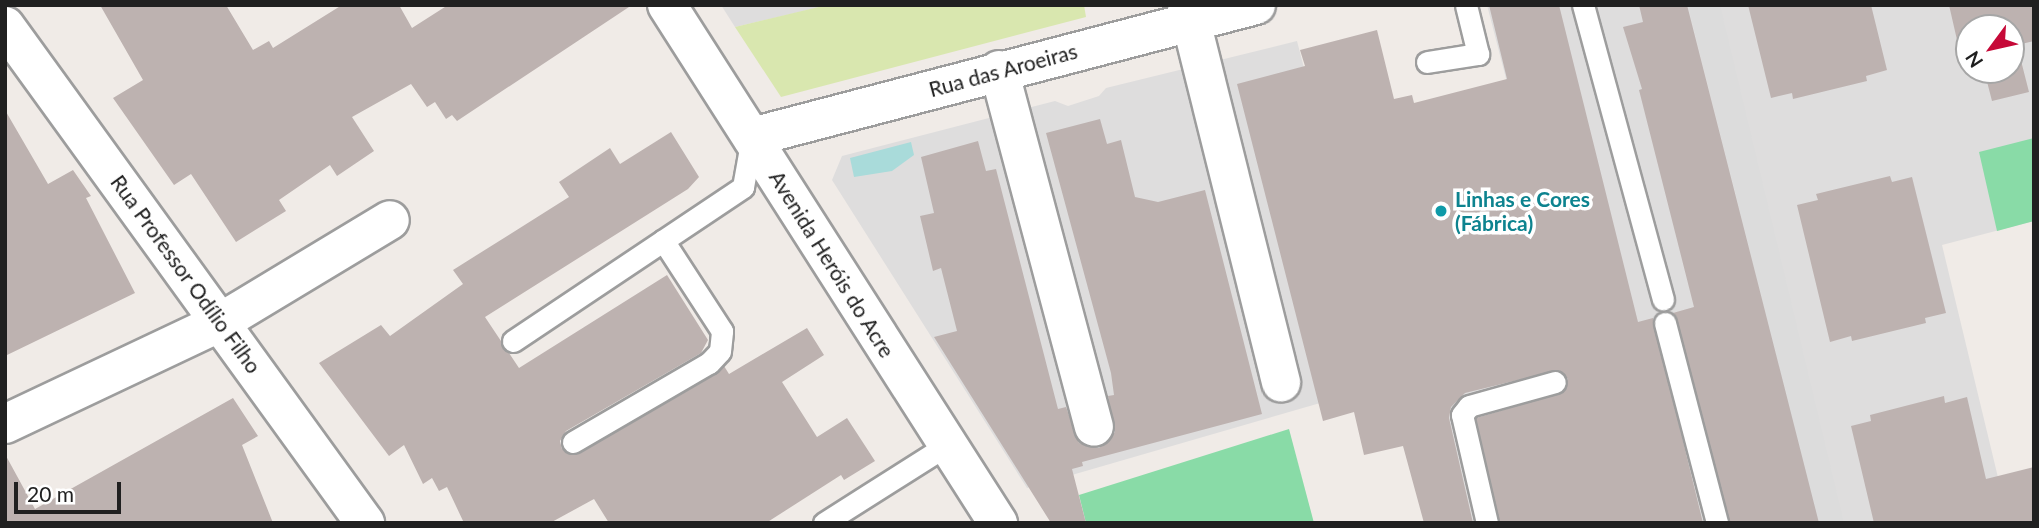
<!DOCTYPE html>
<meta charset="utf-8">
<style>
body{margin:0}
#map{position:relative;width:2039px;height:528px;overflow:hidden;background:#f0ebe7;font-family:Lato,sans-serif}
div>[style]{position:absolute}
[style*='--x']{left:calc(var(--x)*1px);top:calc(var(--y)*1px);width:calc(var(--w)*1px);rotate:calc(var(--a)*1deg)}
.residential>*{inset:0;background:#dedddd}
.grass>*{inset:0;background:#d9e7af}
.pitch>*{inset:0;background:#89dba7}
.parking>*{inset:0;background:#dcdcdc}
.water>*{inset:0;background:#a9dbda}
.building>*{inset:0;background:#bdb2b0}
.roads{filter:drop-shadow(2px 0 #9d9d9d) drop-shadow(-2px 0 #9d9d9d) drop-shadow(0 2px #9d9d9d) drop-shadow(0 -2px #9d9d9d)}
.lane>*{height:21px;margin:-10.5px;padding:0 10.5px;transform-origin:10.5px;border-radius:10.5px;background:#fff}
.street>*{height:38px;margin:-19px;padding:0 19px;transform-origin:19px;border-radius:19px;background:#fff}
.dots>*{width:19px;height:19px;translate:-50% -50%;box-sizing:border-box;border:4px solid #fff;border-radius:50%}
span{translate:-50% -50%;white-space:nowrap;text-align:center;line-height:1.15;-webkit-text-stroke:7px #fff;paint-order:stroke}
.street-label{font-size:21px;color:#202020}
.culture-label{font-size:21px;color:#0d838f;font-weight:700}
.left{translate:0 -50%;text-align:left}
.frame{position:absolute;inset:0;border:7px solid #202020;pointer-events:none}
.north{position:absolute;left:1955px;top:14px;width:70px;height:70px;box-sizing:border-box;background:#fff;border:2px solid #a6a6a6;border-radius:50%;rotate:237deg;font-size:19px;font-weight:700;line-height:28px;text-align:center;color:#202020}
.north::after{content:'';display:block;margin:auto;width:24px;height:32px;background:#c60938;clip-path:polygon(50% 0,100% 100%,50% 72%,0 100%)}
.scale{position:absolute;left:14px;top:482px;width:107px;height:32px;box-sizing:border-box;border:4px solid #202020;border-top:0;padding-left:9px;font-size:21px;line-height:24px;white-space:nowrap;color:#202020;-webkit-text-stroke:5px #fff;paint-order:stroke}
</style>
<div id="map">
<div class="residential">
<i style="clip-path:polygon(721px 5px,829px 5px,735px 27px)"></i>
<i style="clip-path:polygon(evenodd,1487px 5px,2034px 5px,2034px 221px,1942px 245px,2009px 523px,1425px 523px,1386px 384px,1027px 488px,832px 180px,842px 156px,1055px 101px,1068px 106px,1099px 96px,1106px 88px,1297px 41px,1386px 384px,1573px 338px,1487px 5px,1969px 28px,2011px 28px,2011px 70px,1969px 70px,1969px 28px)"></i>
</div>
<div class="grass">
<i style="clip-path:polygon(827px 5px,1084px 5px,1086px 17px,781px 97px,735px 27px)"></i>
</div>
<div class="pitch">
<i style="clip-path:polygon(2034px 138px,2034px 221px,1997px 231px,1979px 152px)"></i>
<i style="clip-path:polygon(1289px 429px,1314px 523px,1086px 523px,1079px 495px)"></i>
</div>
<div class="parking">
<i style="clip-path:polygon(1688px 5px,1720px 5px,1844px 523px,1818px 523px)"></i>
</div>
<div class="water">
<i style="clip-path:polygon(911px 142px,914px 155px,892px 171px,854px 177px,850px 158px)"></i>
</div>
<div class="building">
<i style="clip-path:polygon(100px 5px,226px 5px,253px 50px,269px 41px,273px 48px,342px 5px,399px 5px,412px 28px,448px 5px,632px 5px,457px 121px,452px 115px,446px 119px,435px 102px,427px 107px,411px 84px,352px 117px,374px 151px,337px 176px,330px 165px,279px 200px,286px 211px,236px 242px,191px 174px,174px 185px,113px 98px,143px 80px)"></i>
<i style="clip-path:polygon(1489px 5px,1559px 5px,1638px 322px,1653px 318px,1703px 523px,1500px 523px,1476px 418px,1559px 394px,1568px 379px,1559px 370px,1465px 393px,1451px 407px,1449px 418px,1473px 523px,1424px 523px,1403px 446px,1364px 455px,1354px 412px,1323px 421px,1237px 84px,1305px 66px,1300px 50px,1377px 30px,1394px 99px,1412px 95px,1414px 103px,1507px 79px)"></i>
<i style="clip-path:polygon(1639px 5px,1687px 5px,1819px 523px,1730px 523px,1673px 313px,1694px 307px,1639px 90px,1642px 89px,1623px 27px,1643px 22px)"></i>
<i style="clip-path:polygon(1748px 5px,1871px 5px,1887px 70px,1866px 76px,1867px 81px,1793px 99px,1792px 93px,1771px 98px)"></i>
<i style="clip-path:polygon(1949px 5px,2034px 5px,2034px 41px,2017px 45px,2029px 92px,1992px 101px,1984px 70px,2011px 70px,2011px 28px,1969px 28px,1969px 50px,1960px 53px)"></i>
<i style="clip-path:polygon(5px 110px,48px 184px,73px 170px,91px 196px,86px 198px,135px 293px,5px 356px)"></i>
<i style="clip-path:polygon(1100px 119px,1107px 144px,1121px 140px,1135px 197px,1158px 202px,1205px 190px,1262px 414px,1082px 462px,1083px 466px,1072px 469px,1086px 523px,1051px 523px,934px 337px,957px 331px,941px 268px,933px 271px,920px 216px,934px 213px,921px 157px,978px 141px,986px 171px,996px 169px,1058px 409px,1066px 407px,1079px 443px,1099px 448px,1115px 432px,1108px 396px,1114px 395px,1111px 373px,1046px 133px)"></i>
<i style="clip-path:polygon(671px 132px,699px 177px,688px 189px,485px 317px,519px 368px,667px 275px,708px 340px,701px 353px,566px 431px,560px 441px,562px 449px,580px 453px,724px 366px,729px 374px,807px 328px,824px 355px,782px 382px,817px 437px,847px 418px,875px 461px,844px 480px,841px 475px,766px 523px,609px 523px,594px 499px,550px 523px,464px 523px,447px 487px,439px 491px,432px 478px,423px 484px,404px 445px,389px 456px,319px 363px,381px 325px,390px 336px,463px 284px,453px 270px,569px 197px,559px 182px,610px 148px,620px 164px)"></i>
<i style="clip-path:polygon(1890px 176px,1892px 182px,1912px 177px,1946px 313px,1925px 318px,1926px 323px,1852px 341px,1851px 336px,1830px 342px,1797px 205px,1818px 200px,1816px 194px)"></i>
<i style="clip-path:polygon(1944px 396px,1945px 403px,1967px 397px,1986px 479px,2034px 467px,2034px 523px,1874px 523px,1851px 426px,1871px 421px,1870px 415px)"></i>
<i style="clip-path:polygon(233px 398px,258px 436px,242px 445px,273px 523px,5px 523px,5px 454px,35px 509px)"></i>
</div>
<div class="roads">
<div class="lane">
<i style="--x:1583;--y:5;--w:305;--a:74.8"></i>
<i style="--x:1427;--y:62;--w:52;--a:-8.9"></i>
<i style="--x:1478;--y:54;--w:50;--a:-103.8"></i>
<i style="--x:1665;--y:323;--w:207;--a:75.4"></i>
<i style="--x:513;--y:341;--w:277;--a:-33.8"></i>
<i style="--x:743;--y:187;--w:51;--a:-79.8"></i>
<i style="--x:573;--y:442;--w:157;--a:-30.2"></i>
<i style="--x:709;--y:363;--w:16;--a:-47"></i>
<i style="--x:720;--y:351;--w:20;--a:-84"></i>
<i style="--x:722;--y:331;--w:108;--a:-123"></i>
<i style="--x:824;--y:523;--w:146;--a:-32.4"></i>
<i style="--x:1487;--y:523;--w:111;--a:-103"></i>
<i style="--x:1462;--y:415;--w:11;--a:-52"></i>
<i style="--x:1469;--y:406;--w:89;--a:-15.6"></i>
</div>
<div class="street">
<i style="--x:667;--y:5;--w:615;--a:57.42"></i>
<i style="--x:1187;--y:5;--w:389;--a:76"></i>
<i style="--x:5;--y:26;--w:614;--a:54.08"></i>
<i style="--x:999;--y:70;--w:369;--a:75.1"></i>
<i style="--x:752;--y:137;--w:521;--a:-14.68"></i>
<i style="--x:5;--y:424;--w:239;--a:-25.3"></i>
<i style="--x:221;--y:322;--w:197;--a:-31.1"></i>
</div>
</div>
<div class="dots">
<i style="left:1441px;top:211px;background:#0f9aa8"></i>
</div>
<div class="street-label">
<span style="left:1003px;top:70px;rotate:-15deg">Rua das Aroeiras</span>
<span style="left:832px;top:264px;rotate:58deg">Avenida Heróis do Acre</span>
<span style="left:186px;top:274px;rotate:54deg">Rua Professor Odílio Filho</span>
</div>
<div class="culture-label">
<span class="left" style="left:1455px;top:211px">Linhas e Cores<br>(Fábrica)</span>
</div>
<div class="frame"></div>
<div class="north">N</div>
<div class="scale">20 m</div>
</div>
